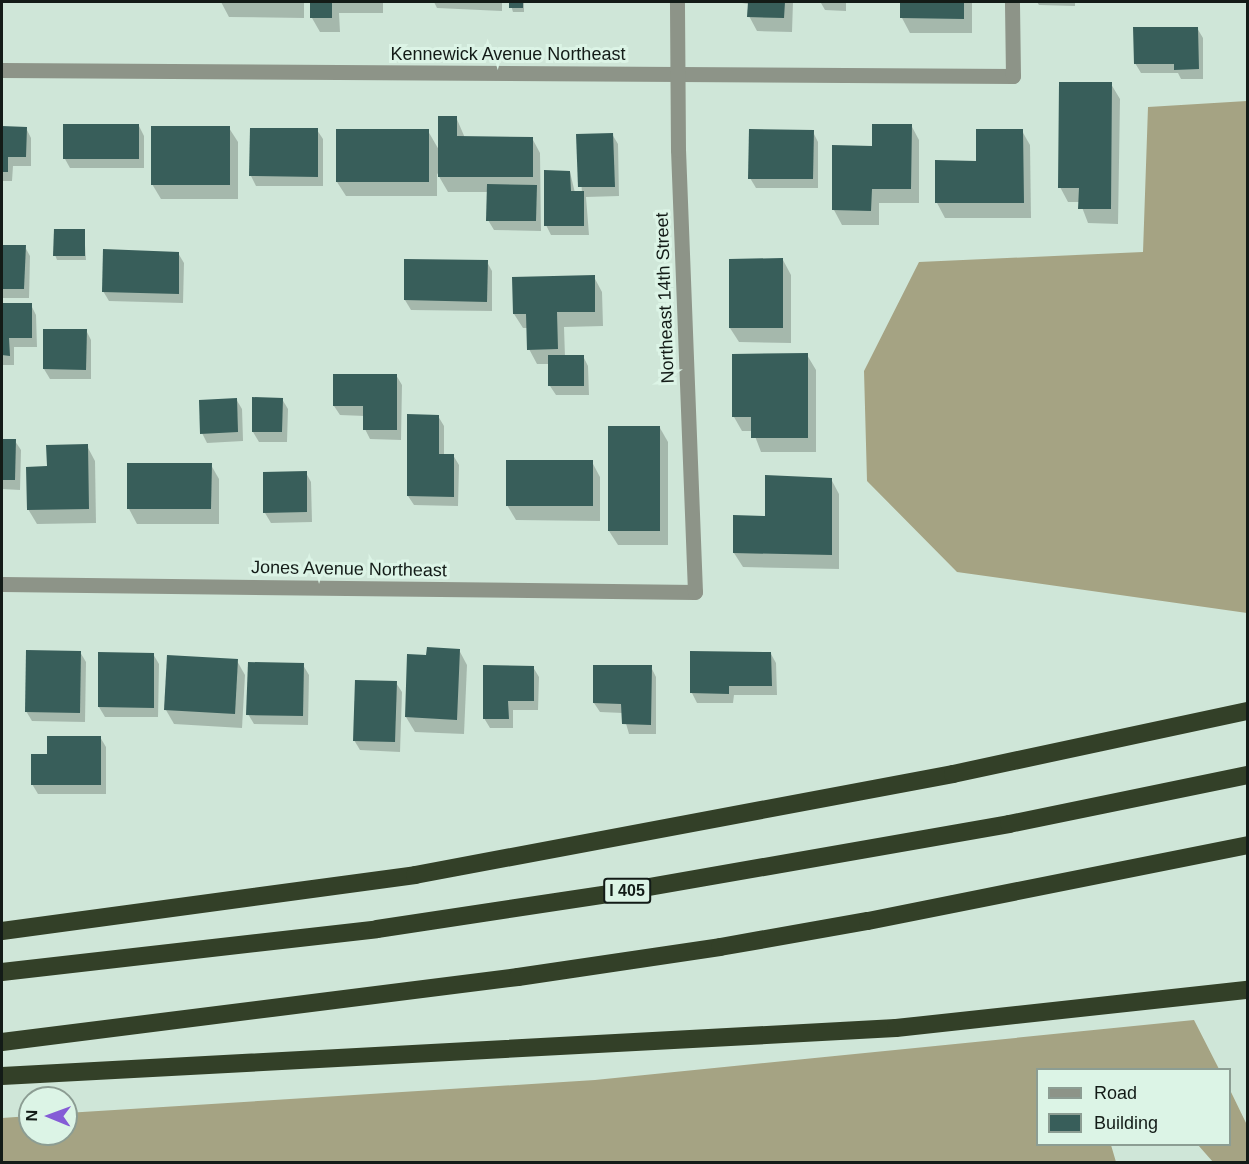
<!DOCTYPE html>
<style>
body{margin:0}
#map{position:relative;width:1249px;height:1164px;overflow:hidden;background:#cfe6d8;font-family:Arial,sans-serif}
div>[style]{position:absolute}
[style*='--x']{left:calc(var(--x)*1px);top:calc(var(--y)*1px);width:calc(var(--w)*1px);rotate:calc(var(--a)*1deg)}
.forest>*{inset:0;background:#a5a383}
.shadow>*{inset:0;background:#0003}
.building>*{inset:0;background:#385e5a}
.minor>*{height:15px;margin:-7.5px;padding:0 7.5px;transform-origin:7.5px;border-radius:7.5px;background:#8d9488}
.motorway>*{height:18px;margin:-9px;padding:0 9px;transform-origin:9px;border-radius:9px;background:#334028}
span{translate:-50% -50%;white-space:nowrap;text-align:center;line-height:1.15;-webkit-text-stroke:6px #dcf4e6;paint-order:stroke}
.shield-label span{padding:2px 4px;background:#dcf4e6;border:2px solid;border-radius:4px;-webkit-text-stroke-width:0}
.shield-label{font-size:16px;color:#131b17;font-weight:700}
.street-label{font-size:18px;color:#131b17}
.frame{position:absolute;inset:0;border:3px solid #131b17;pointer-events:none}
.legend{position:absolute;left:1036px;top:1068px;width:195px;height:78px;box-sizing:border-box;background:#dcf4e6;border:2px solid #8c9d93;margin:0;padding:8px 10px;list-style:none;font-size:18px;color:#131b17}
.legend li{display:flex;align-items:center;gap:12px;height:30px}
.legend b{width:30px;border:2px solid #8c9d93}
.north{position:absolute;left:18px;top:1086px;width:60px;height:60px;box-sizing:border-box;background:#dcf4e6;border:2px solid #8c9d93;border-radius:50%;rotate:271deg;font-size:16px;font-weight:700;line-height:24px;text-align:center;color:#131b17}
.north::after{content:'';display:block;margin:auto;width:21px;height:27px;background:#855cd6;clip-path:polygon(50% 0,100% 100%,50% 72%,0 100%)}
</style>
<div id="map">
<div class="forest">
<i style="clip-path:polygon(1247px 101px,1247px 613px,957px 572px,867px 481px,864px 371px,919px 262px,1143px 252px,1148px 107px)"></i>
<i style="clip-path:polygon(1194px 1020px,1219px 1069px,1038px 1070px,1038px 1144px,1111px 1145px,1116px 1162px,2px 1162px,2px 1118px,30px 1116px,30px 1134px,66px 1134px,66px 1113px,595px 1080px)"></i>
<i style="clip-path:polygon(1230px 1090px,1247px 1125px,1247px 1162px,1213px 1162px,1198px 1145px,1230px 1144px)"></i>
</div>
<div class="shadow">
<i style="clip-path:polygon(2px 2px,31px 2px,31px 3px,2px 3px)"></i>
<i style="clip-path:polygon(221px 2px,304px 2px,304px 18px,229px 17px)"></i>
<i style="clip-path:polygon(312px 2px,383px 2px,383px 13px,339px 13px,340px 32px,320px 32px,312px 18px)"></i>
<i style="clip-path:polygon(434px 2px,502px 2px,502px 11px,437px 8px)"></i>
<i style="clip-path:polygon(510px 2px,524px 2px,524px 12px,513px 12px)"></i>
<i style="clip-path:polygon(735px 2px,793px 2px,792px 32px,757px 31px,749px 16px,749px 4px)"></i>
<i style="clip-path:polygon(799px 2px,846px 2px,846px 11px,825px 10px,821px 3px)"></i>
<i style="clip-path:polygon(902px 2px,972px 2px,972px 33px,910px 33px,902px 18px)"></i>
<i style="clip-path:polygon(1037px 2px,1075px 2px,1075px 6px,1039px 5px)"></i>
<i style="clip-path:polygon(1197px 28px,1203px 38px,1203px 79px,1181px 79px,1178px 73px,1141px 73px,1135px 63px)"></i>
<i style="clip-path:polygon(1111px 84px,1120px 99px,1118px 224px,1088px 223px,1080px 202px,1068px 202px,1060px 187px)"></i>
<i style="clip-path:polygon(456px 117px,465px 138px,532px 138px,540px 153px,541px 231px,494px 230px,488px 220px,488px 192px,448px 192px,437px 173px,437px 196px,346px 196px,337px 182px,428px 131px,439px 150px)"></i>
<i style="clip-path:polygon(911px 125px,919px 140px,919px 203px,879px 203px,879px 225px,842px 225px,834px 210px,873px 147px)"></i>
<i style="clip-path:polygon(139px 126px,144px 136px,144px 168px,70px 168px,65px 159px)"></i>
<i style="clip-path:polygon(2px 128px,26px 128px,31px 138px,31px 166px,13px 166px,12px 181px,2px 181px)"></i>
<i style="clip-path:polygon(229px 128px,238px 142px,238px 199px,161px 199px,152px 184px)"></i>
<i style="clip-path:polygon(317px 130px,323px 139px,323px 186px,256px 186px,251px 176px)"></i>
<i style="clip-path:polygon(1022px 131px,1030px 145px,1031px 218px,945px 218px,937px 203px)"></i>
<i style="clip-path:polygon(813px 132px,818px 142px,818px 188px,756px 188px,750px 178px)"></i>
<i style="clip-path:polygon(612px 134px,618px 144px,619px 196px,586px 197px,589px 235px,551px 235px,546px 225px,570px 172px,575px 193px,582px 193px,578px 135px)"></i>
<i style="clip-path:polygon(84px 230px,86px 260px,57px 260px,55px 255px)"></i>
<i style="clip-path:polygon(2px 246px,25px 247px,30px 256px,29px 298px,2px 298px)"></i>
<i style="clip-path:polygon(178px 253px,184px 263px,183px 303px,109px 301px,103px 291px)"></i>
<i style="clip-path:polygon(783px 260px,791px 275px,791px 343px,739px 342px,730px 328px)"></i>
<i style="clip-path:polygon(487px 262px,492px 271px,492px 311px,411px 310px,405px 300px)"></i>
<i style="clip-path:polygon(594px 277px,602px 292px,603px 326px,564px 327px,565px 357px,583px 356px,588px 366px,589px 395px,556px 395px,550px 386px,549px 364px,537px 364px,529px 349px,528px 328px,523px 328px,514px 314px)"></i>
<i style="clip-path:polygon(2px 304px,31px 305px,36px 315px,37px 347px,14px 347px,14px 365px,2px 365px)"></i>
<i style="clip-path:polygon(86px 330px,91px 340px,91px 379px,50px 379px,44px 369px)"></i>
<i style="clip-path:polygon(807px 355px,816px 370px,816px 452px,761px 452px,753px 431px,742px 431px,734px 417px)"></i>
<i style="clip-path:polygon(396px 375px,402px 385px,401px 440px,370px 439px,365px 429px,365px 416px,340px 415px,334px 406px)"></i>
<i style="clip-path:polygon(236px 399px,242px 409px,243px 441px,207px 443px,202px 433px)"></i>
<i style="clip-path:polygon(282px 399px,288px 409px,287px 442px,259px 442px,253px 432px)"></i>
<i style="clip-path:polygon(438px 416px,444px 426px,444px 455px,453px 455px,459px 465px,458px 506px,414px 505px,408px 496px)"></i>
<i style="clip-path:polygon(660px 428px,668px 442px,668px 545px,618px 545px,609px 531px)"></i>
<i style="clip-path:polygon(2px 440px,15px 441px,21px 450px,20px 490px,2px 489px)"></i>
<i style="clip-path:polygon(87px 446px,95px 461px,96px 523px,37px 524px,28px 509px)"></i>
<i style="clip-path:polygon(592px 462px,600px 477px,600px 521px,516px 520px,507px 505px)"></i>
<i style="clip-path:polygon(211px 465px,219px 479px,219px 524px,137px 524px,129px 509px)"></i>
<i style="clip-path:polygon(306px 473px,311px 482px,312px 522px,271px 523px,265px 513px)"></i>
<i style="clip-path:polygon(831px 479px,839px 494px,839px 569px,743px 567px,734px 553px,767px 518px)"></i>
<i style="clip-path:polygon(459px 650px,467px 665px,464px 734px,415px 732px,406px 717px)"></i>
<i style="clip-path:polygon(80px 652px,86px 662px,85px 722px,32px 721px,26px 711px)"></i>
<i style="clip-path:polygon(153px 654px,159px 664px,158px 717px,105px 717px,99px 707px)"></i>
<i style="clip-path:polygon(771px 654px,776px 663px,777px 695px,734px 695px,733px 703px,697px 703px,692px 693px)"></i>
<i style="clip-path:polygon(237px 661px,245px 675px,242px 728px,174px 724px,166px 710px)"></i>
<i style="clip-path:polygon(303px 665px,309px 675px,308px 725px,254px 724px,248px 714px)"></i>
<i style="clip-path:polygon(533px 667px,539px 677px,538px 710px,513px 710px,513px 728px,490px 728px,484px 718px)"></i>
<i style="clip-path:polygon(651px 667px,656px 677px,656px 734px,629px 734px,623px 713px,600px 712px,594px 703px)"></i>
<i style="clip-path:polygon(396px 683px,402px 692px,400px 752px,360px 750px,354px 740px)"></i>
<i style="clip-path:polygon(100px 737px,106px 747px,106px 794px,38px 794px,32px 784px)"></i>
</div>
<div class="building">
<i style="clip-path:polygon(310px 2px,332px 2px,332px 18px,310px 18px)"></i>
<i style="clip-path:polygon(509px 2px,523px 2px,523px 8px,509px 8px)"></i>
<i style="clip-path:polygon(748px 2px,785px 2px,784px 18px,747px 17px)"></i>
<i style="clip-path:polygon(900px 2px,964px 2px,964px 19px,900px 18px)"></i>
<i style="clip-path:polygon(1133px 27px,1198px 27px,1199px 69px,1174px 70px,1174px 64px,1134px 64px)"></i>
<i style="clip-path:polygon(1059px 82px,1112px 82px,1111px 209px,1078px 209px,1079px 188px,1058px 188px)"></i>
<i style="clip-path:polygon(438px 116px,457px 116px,457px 136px,533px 137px,533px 177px,438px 177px)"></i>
<i style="clip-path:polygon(63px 124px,139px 124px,139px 159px,63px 159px)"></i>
<i style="clip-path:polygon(872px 124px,912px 124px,911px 189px,872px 189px,871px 211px,832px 210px,832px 145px,872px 146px)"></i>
<i style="clip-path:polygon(2px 126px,27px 127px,26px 157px,8px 157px,8px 172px,2px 172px)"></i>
<i style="clip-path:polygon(151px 126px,230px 126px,230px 185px,151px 185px)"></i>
<i style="clip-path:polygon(250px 128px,318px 128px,318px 177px,249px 176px)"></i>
<i style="clip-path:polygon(336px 129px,429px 129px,429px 182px,336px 182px)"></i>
<i style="clip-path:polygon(749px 129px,814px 130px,813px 179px,748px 179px)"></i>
<i style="clip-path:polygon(976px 129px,1023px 129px,1024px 203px,935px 203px,935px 160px,976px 161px)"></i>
<i style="clip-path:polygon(613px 133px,615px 187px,578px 187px,576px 134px)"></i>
<i style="clip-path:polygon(544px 170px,570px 171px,571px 191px,584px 191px,584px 226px,544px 226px)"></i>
<i style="clip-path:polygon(487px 184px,537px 185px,536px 221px,486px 221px)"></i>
<i style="clip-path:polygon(54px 229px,85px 229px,85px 256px,53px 256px)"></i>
<i style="clip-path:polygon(2px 245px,26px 245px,24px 289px,2px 289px)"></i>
<i style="clip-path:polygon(103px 249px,179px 252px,179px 294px,102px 292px)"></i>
<i style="clip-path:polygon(783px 258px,783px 328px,729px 328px,729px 259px)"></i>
<i style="clip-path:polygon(404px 259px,488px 260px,487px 302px,404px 300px)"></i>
<i style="clip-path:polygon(595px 275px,595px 312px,557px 312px,558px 349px,527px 350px,526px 314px,513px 314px,512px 277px)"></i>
<i style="clip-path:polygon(2px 303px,32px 303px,32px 338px,9px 338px,10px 356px,2px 355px)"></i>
<i style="clip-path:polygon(43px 329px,87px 329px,86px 370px,43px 369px)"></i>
<i style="clip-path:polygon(808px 353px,808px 438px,751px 438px,751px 417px,732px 417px,732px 354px)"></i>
<i style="clip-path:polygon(548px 355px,584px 355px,584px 386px,548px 386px)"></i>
<i style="clip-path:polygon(333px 374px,397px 374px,397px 430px,363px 430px,363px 406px,333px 406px)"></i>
<i style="clip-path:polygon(252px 397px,283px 398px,282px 432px,252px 432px)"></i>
<i style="clip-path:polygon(237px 398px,238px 432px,200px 434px,199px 400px)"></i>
<i style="clip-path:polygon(407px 414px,439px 415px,439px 454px,454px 454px,454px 497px,407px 496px)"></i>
<i style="clip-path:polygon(608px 426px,660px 426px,660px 531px,608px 531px)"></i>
<i style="clip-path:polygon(2px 439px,16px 439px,15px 480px,2px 480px)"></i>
<i style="clip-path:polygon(88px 444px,89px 509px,27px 510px,26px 467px,47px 466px,46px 445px)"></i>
<i style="clip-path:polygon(506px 460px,593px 460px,593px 506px,506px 506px)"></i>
<i style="clip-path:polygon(127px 463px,212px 463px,211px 509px,127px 509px)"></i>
<i style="clip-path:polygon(307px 471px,307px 512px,263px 513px,263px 472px)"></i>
<i style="clip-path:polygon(765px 475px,832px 478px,832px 555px,733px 553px,733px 515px,765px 516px)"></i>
<i style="clip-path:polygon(427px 647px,460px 649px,457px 720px,405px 717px,407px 654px,426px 655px)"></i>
<i style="clip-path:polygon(26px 650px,81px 651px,80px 713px,25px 712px)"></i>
<i style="clip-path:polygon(690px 651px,771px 652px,772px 686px,729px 686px,729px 694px,690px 693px)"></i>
<i style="clip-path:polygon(98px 652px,154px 653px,154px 708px,98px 707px)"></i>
<i style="clip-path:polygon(167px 655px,238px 659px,235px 714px,164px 710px)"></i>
<i style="clip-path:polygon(248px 662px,304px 663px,303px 716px,246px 715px)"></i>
<i style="clip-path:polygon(483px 665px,534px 666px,534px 701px,508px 701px,509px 719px,483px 719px)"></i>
<i style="clip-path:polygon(593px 665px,652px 665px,651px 725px,622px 724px,621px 704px,593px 703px)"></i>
<i style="clip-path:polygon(355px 680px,397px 681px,395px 742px,353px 741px)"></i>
<i style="clip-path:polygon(47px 736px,101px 736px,101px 785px,31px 785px,31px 754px,47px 754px)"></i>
</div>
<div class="minor">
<i style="--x:2;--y:70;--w:1011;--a:0.34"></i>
<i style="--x:1013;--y:76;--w:74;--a:-90.8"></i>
<i style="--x:2;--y:584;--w:693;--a:0.66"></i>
<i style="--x:695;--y:592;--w:442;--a:-92.2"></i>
<i style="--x:678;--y:150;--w:148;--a:-90.4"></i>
</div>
<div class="motorway">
<i style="--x:2;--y:931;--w:417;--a:-7.7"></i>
<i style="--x:415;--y:875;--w:547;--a:-10.63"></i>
<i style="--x:953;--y:774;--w:302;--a:-12.1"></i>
<i style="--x:2;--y:972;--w:377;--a:-6.5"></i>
<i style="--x:377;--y:929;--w:235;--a:-8.6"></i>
<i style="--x:609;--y:894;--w:406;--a:-9.9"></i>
<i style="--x:1009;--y:824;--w:244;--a:-11.6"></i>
<i style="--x:2;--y:1042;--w:520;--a:-7.18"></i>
<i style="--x:518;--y:977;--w:204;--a:-8.4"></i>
<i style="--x:720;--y:947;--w:150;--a:-10"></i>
<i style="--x:868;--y:921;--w:388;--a:-11.3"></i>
<i style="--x:2;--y:1076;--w:895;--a:-3.07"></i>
<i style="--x:896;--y:1028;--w:354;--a:-6.2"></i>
</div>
<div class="shield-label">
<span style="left:627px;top:891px">I 405</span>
</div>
<div class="street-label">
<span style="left:508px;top:54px">Kennewick Avenue Northeast</span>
<span style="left:665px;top:298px;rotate:-92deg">Northeast 14th Street</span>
<span style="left:349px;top:569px;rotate:1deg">Jones Avenue Northeast</span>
</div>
<div class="frame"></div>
<ul class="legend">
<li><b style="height:8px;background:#8d9488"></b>Road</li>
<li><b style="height:16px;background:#385e5a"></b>Building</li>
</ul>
<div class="north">N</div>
</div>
